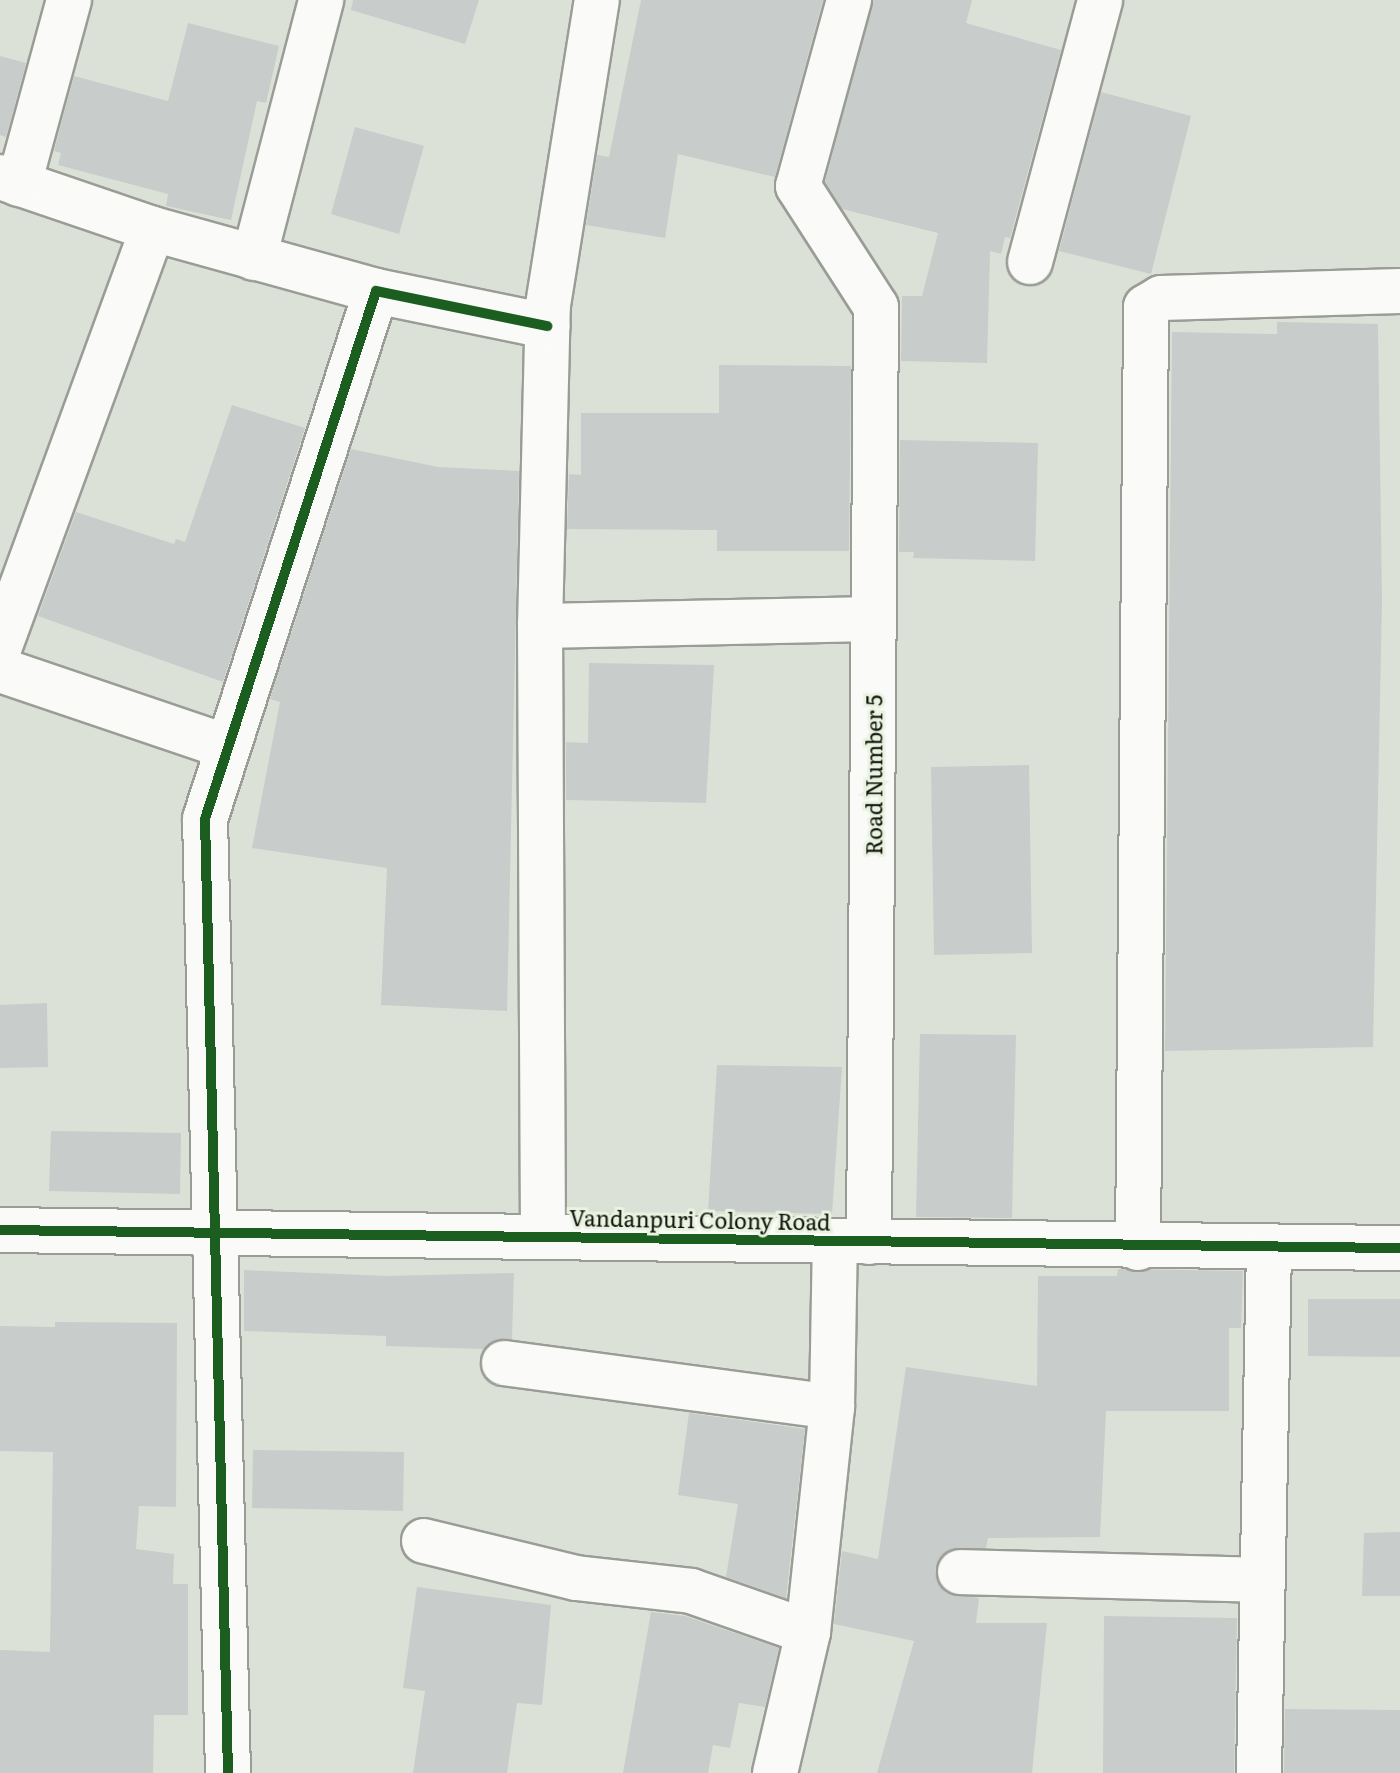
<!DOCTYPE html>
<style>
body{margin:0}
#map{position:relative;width:1400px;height:1773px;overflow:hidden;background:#dce1d7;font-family:Literata,serif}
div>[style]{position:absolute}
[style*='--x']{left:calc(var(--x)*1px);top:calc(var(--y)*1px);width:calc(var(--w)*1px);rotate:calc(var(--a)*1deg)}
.building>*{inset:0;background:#c8cccb}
.roads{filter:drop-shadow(2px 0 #999d95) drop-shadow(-2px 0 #999d95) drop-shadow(0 2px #999d95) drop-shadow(0 -2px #999d95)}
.minor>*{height:44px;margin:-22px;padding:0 22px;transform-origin:22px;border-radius:22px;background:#fafaf9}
.cycleway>*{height:10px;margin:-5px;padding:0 5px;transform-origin:5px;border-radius:5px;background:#1b5e20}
span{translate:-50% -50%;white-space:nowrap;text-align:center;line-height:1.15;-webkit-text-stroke:6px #e9f3e0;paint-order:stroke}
.street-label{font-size:22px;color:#0e110b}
</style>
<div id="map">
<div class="building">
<i style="clip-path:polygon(353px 0,479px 0,465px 44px,351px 10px)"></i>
<i style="clip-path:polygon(641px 0,823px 0,775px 177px,678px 154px,665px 238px,586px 225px,597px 155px,609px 157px)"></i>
<i style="clip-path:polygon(873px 0,972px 0,966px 23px,1061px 50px,1010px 238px,1005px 237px,1001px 254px,990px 251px,987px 363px,901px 361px,902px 296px,922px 296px,938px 233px,842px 209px,825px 182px)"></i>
<i style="clip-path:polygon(188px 23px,279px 46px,266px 103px,257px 101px,231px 220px,166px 206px,168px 194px,58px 165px,61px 153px,54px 151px,74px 76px,168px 101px)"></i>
<i style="clip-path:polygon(0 56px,26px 63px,6px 137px,0 135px)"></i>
<i style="clip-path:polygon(1101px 92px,1191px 116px,1151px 274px,1059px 251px)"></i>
<i style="clip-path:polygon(355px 127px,424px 146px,399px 234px,331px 214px)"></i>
<i style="clip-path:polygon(1277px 322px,1378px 324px,1382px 599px,1373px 1047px,1165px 1051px,1172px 332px,1277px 334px)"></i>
<i style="clip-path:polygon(719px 365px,851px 366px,849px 551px,717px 551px,717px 530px,567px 529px,569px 474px,581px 475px,581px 413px,719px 413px)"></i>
<i style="clip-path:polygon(232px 405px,305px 428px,223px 682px,38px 616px,76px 512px,174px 544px,176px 539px,185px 542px)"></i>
<i style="clip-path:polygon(900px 440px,1038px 443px,1035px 561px,913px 558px,914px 552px,899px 552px)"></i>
<i style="clip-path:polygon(351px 449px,438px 467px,519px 471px,507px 1011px,381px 1005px,387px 868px,252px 848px,280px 702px,270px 699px)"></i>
<i style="clip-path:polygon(589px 663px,714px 665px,706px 803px,566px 800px,566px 742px,588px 743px)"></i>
<i style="clip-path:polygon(1029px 765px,1032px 953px,934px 955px,931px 767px)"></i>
<i style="clip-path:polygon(47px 1003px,48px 1067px,0 1068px,0 1005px)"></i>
<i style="clip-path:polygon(920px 1034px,1016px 1035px,1012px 1218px,916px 1217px)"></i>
<i style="clip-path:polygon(717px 1065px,842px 1067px,832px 1214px,708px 1211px)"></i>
<i style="clip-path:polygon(51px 1131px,181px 1133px,180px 1194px,49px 1191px)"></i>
<i style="clip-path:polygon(1118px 1269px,1243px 1271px,1241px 1328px,1229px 1328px,1229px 1411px,1106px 1411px,1100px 1537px,988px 1538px,986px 1548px,949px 1550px,938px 1560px,938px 1583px,946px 1593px,979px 1598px,976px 1623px,1047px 1623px,1032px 1773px,877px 1773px,914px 1641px,834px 1624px,842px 1551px,878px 1559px,906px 1367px,1037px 1386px,1038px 1276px,1117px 1276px)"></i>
<i style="clip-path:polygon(244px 1270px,387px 1276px,514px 1273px,512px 1339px,484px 1349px,451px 1348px,386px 1346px,386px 1336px,244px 1331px)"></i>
<i style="clip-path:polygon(1308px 1299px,1400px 1299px,1400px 1357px,1308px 1356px)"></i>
<i style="clip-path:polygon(55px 1322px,177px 1323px,176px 1507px,139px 1506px,136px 1549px,174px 1554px,173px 1584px,188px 1584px,188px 1715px,154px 1715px,153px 1773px,0 1773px,0 1650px,50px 1652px,53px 1452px,0 1451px,0 1326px,55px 1327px)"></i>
<i style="clip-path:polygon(689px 1413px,805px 1429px,786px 1598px,726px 1577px,738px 1504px,678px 1495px)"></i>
<i style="clip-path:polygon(253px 1450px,404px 1452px,403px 1511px,252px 1508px)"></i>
<i style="clip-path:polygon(1400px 1532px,1400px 1596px,1362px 1596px,1364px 1533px)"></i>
<i style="clip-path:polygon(417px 1587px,551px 1605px,542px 1705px,517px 1703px,507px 1773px,413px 1773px,425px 1691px,403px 1688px)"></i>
<i style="clip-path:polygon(651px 1612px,685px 1616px,779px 1648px,765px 1707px,739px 1703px,730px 1748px,713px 1745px,708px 1773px,623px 1773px)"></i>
<i style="clip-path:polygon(1104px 1616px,1237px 1618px,1234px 1773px,1103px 1773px)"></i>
<i style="clip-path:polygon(1285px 1709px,1400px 1710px,1400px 1773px,1284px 1773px)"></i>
</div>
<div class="roads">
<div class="minor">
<i style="--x:849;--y:0;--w:193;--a:105.3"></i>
<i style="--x:798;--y:186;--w:144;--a:57.2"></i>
<i style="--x:876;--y:307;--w:935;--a:90.43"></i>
<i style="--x:0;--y:177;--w:162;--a:18.8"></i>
<i style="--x:153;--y:229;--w:231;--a:15.5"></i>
<i style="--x:19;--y:184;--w:191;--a:-74.8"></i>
<i style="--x:254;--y:258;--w:267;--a:-75.4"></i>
<i style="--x:1030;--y:262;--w:271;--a:-75"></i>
<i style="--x:540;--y:626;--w:334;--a:-1.2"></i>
<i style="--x:0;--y:646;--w:444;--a:-69.9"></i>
<i style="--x:0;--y:670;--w:240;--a:18.7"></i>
<i style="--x:0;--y:1230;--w:1400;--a:0.74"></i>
<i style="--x:543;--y:1237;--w:611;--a:-90.28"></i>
<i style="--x:540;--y:626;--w:321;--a:-88.6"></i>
<i style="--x:548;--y:305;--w:309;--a:-80.9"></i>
<i style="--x:1138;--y:1248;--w:941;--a:-89.51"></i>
<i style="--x:1146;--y:307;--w:17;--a:-31"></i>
<i style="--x:1161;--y:298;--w:239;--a:-1.7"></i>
<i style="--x:504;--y:1363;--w:331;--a:7.6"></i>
<i style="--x:424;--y:1541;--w:156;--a:13.7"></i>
<i style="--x:576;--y:1578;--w:116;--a:6.4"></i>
<i style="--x:691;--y:1591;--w:124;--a:19.3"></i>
<i style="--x:960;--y:1572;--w:303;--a:1.5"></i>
<i style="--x:228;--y:1773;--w:954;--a:-91.38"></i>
<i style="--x:205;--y:819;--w:555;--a:-72.05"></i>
<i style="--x:376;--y:291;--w:175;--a:11.6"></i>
<i style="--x:775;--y:1773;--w:145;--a:-76.8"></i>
<i style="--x:808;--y:1632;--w:226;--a:-83.9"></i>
<i style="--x:832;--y:1407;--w:166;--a:-89"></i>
<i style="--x:1259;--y:1773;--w:526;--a:-88.91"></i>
</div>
</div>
<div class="cycleway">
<i style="--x:0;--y:1230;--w:1400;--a:0.74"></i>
<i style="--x:228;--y:1773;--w:954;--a:-91.38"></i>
<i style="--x:205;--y:819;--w:555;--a:-72.05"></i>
<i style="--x:376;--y:291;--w:175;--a:11.6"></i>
</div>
<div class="street-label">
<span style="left:873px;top:775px;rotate:-90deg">Road Number 5</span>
<span style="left:700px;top:1219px;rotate:1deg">Vandanpuri Colony Road</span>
</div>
</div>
